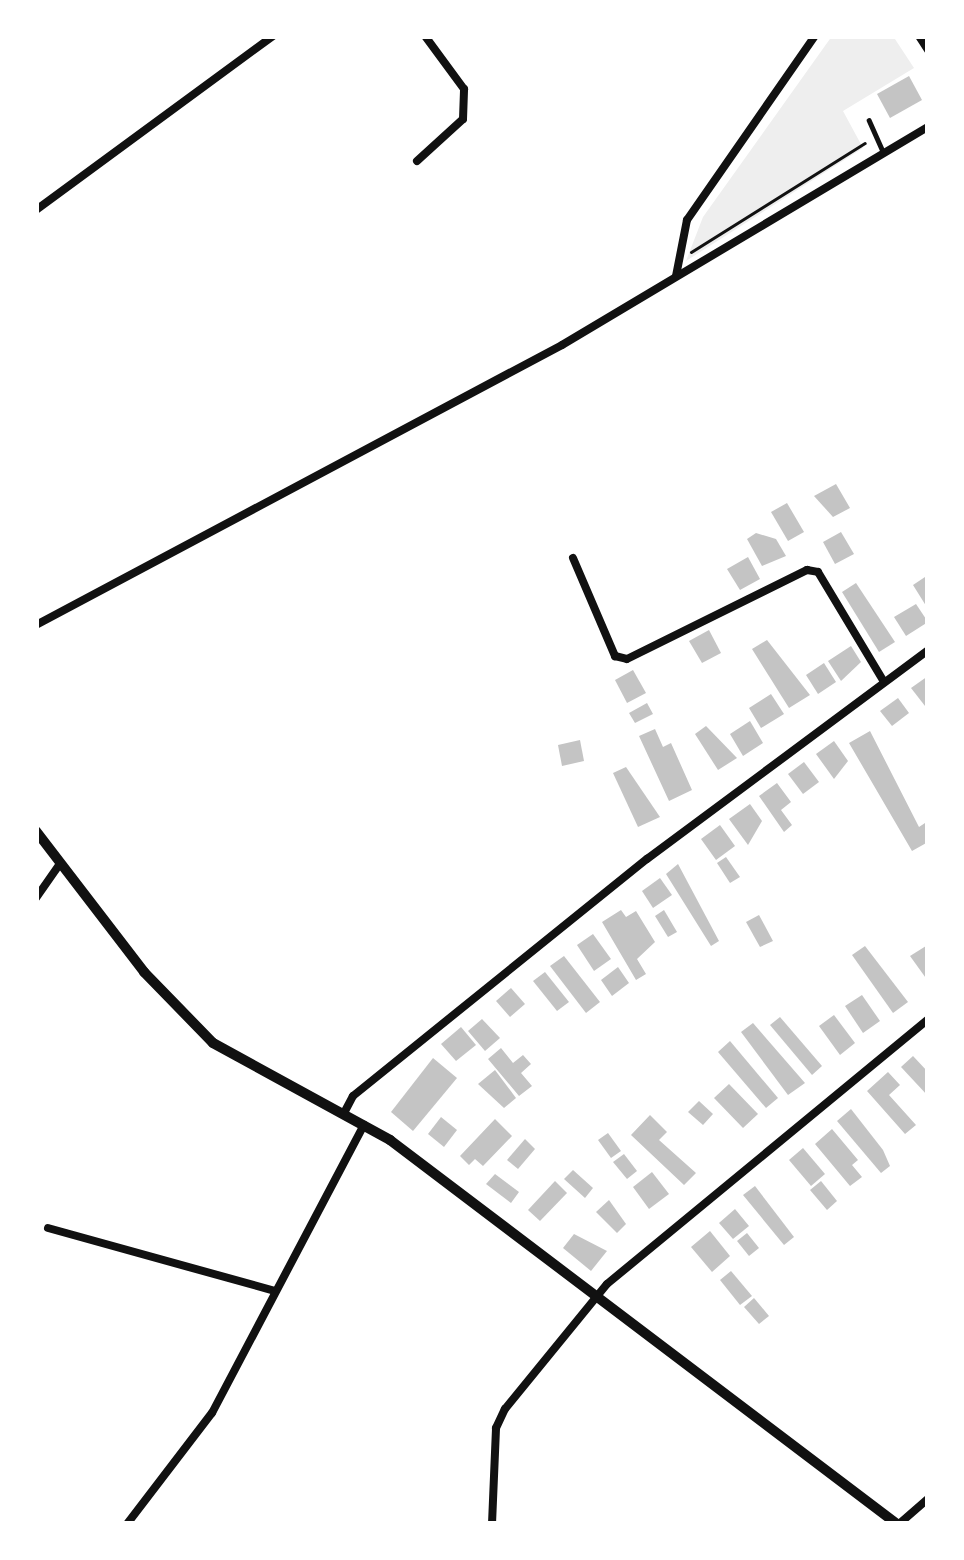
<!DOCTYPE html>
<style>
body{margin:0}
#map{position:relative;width:964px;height:1560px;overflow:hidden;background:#fff;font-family:"Exo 2",sans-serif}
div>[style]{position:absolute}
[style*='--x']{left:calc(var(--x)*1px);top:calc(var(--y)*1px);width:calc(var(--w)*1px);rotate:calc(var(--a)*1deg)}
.green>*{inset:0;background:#eee}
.building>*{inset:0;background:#c4c4c4}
.path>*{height:3px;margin:-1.5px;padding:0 1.5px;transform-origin:1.5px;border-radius:1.5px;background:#111}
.service>*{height:4.5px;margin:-2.25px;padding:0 2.25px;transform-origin:2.25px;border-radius:2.25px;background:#111}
.minor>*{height:8px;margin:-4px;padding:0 4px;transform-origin:4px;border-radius:4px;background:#111}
.secondary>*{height:10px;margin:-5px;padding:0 5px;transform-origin:5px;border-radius:5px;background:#111}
span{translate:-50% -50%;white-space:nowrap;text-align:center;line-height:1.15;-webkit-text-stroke:9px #fff;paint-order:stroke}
.frame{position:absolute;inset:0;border:39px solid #fff;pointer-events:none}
</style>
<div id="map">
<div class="green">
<i style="clip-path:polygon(832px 36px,893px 36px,914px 68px,843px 111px,863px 148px,686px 261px,703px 217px)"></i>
</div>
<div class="building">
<i style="clip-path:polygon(909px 76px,922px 100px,890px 118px,877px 94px)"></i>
<i style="clip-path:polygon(836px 484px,850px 508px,833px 517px,814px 496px)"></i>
<i style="clip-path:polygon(787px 503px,804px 532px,788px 541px,771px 512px)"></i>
<i style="clip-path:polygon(841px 532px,854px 554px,835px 564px,823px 542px)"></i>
<i style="clip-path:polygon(756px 533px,776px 539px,786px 556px,762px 566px,747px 539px)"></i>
<i style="clip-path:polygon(748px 557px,760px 579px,740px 590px,727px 569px)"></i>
<i style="clip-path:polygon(928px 575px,928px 609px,913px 585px)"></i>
<i style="clip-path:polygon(856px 583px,895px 642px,879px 652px,842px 592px)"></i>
<i style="clip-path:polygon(916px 604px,928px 622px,906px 636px,894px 617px)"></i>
<i style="clip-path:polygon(709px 630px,721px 653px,702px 663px,689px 641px)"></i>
<i style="clip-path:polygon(767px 640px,810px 695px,789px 708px,752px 649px)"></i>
<i style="clip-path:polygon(851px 646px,861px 662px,841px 681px,828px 661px)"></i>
<i style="clip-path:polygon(824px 663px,836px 682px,818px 694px,806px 675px)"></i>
<i style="clip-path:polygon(633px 670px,646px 693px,627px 703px,615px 680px)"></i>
<i style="clip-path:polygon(928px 676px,928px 703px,925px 706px,911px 688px)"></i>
<i style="clip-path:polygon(771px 694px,784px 714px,761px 728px,749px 708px)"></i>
<i style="clip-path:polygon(898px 698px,909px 713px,892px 726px,880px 711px)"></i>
<i style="clip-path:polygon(647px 703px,653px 714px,635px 723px,629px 713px)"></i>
<i style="clip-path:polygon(750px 721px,763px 743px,743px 756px,730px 734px)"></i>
<i style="clip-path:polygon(706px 726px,737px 758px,718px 770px,695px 734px)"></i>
<i style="clip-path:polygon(655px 729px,663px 747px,671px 743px,692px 790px,669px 801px,639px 736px)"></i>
<i style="clip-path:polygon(870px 731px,919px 827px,928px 821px,928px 842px,912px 851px,849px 743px)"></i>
<i style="clip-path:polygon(580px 740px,584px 761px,562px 766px,558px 745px)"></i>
<i style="clip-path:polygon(834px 741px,848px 761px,834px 779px,816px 754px)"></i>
<i style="clip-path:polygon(804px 762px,819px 782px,803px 794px,788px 774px)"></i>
<i style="clip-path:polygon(626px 767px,660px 817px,638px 827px,613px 773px)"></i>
<i style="clip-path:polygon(777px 783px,791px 802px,781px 810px,792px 825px,784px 832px,759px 796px)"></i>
<i style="clip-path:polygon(750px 804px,762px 821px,748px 845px,729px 819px)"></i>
<i style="clip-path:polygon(720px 825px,735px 846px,716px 860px,701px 839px)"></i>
<i style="clip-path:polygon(726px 857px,740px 877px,730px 883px,717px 863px)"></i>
<i style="clip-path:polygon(678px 864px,719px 941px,711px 946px,666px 874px)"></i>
<i style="clip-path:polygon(660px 878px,672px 895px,653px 908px,642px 891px)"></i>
<i style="clip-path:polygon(621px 910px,626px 917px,636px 911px,655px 942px,637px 959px,646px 974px,636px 980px,602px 922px)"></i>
<i style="clip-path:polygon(664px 910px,677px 932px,668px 937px,655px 916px)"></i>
<i style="clip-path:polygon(759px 915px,773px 941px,760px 947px,746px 922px)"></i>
<i style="clip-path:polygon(593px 934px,611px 959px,594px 971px,577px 945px)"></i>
<i style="clip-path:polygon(865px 946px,908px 1002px,893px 1013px,852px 955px)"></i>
<i style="clip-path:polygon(926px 946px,928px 949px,928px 981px,910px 956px)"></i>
<i style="clip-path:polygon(564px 956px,600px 1002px,586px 1013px,550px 966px)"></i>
<i style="clip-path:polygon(618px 967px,629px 983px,612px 996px,601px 980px)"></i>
<i style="clip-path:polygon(545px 972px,569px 1002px,557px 1011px,533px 981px)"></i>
<i style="clip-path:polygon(511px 988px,525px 1004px,510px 1017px,496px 1001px)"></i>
<i style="clip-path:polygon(862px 995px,880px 1021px,863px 1033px,845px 1006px)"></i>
<i style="clip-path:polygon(834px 1015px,855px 1043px,840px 1055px,819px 1026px)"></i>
<i style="clip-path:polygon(780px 1017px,822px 1066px,812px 1075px,770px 1025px)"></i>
<i style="clip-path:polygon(482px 1019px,500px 1038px,485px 1051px,468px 1031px)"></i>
<i style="clip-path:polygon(753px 1023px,805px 1083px,788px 1095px,741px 1032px)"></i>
<i style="clip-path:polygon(461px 1027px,476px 1045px,456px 1061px,441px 1044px)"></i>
<i style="clip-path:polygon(730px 1041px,778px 1098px,766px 1108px,718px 1052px)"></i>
<i style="clip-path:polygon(501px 1048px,513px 1063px,523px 1055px,531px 1064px,521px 1073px,532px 1086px,519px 1096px,488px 1059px)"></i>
<i style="clip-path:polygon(913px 1056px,928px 1072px,928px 1096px,901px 1067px)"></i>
<i style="clip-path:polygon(433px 1058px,457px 1078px,413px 1131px,391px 1112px)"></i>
<i style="clip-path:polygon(495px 1070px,516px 1098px,504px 1108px,478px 1084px)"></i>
<i style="clip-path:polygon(888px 1072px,900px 1085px,889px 1095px,916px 1125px,905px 1134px,867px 1091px)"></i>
<i style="clip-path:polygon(729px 1084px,758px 1114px,743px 1128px,714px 1098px)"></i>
<i style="clip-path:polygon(699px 1101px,713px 1114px,703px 1125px,688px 1112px)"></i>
<i style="clip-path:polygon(851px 1109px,883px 1150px,890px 1166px,881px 1173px,837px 1121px)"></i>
<i style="clip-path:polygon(650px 1115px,667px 1132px,659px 1140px,696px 1173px,684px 1185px,631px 1135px)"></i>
<i style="clip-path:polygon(441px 1117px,457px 1130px,444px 1147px,428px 1134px)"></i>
<i style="clip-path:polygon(495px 1119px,512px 1136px,483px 1166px,475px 1159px,469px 1165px,460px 1156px)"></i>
<i style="clip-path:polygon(832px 1129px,858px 1160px,852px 1165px,862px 1177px,850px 1186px,815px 1144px)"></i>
<i style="clip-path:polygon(608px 1133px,621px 1151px,611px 1158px,598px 1140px)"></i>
<i style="clip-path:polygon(525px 1139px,535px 1149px,518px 1169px,507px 1160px)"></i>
<i style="clip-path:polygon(803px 1148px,825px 1174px,811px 1186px,789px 1160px)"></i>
<i style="clip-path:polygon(624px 1154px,637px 1171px,627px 1179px,613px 1162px)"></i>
<i style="clip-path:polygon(573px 1170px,593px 1188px,585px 1198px,564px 1179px)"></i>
<i style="clip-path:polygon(652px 1172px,669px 1194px,649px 1209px,633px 1187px)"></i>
<i style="clip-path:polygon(495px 1174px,519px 1192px,511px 1203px,486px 1184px)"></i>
<i style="clip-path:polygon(555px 1181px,567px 1193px,540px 1221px,528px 1210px)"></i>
<i style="clip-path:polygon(821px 1181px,837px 1201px,827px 1210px,810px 1190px)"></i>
<i style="clip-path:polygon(755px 1186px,794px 1237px,784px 1245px,743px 1195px)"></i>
<i style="clip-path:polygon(609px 1200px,626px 1224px,617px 1233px,596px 1212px)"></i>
<i style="clip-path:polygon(735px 1209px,749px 1226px,733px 1239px,719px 1223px)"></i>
<i style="clip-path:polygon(710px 1231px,730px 1256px,712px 1272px,691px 1247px)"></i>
<i style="clip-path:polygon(747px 1233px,759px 1248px,749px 1256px,737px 1241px)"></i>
<i style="clip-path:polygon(574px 1234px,607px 1251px,591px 1271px,563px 1248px)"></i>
<i style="clip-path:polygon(731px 1271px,752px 1296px,740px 1305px,720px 1280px)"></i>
<i style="clip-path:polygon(754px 1298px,769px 1316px,759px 1324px,744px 1307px)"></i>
</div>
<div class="path">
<i style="--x:691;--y:252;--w:205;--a:-32.1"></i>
</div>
<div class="service">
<i style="--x:869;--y:120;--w:35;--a:66"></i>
</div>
<div class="minor">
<i style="--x:919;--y:36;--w:17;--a:57"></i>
<i style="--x:417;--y:161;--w:62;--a:-42.4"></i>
<i style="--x:463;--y:119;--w:30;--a:-88"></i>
<i style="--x:464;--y:89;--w:66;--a:-126.3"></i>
<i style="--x:36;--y:210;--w:294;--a:-36.3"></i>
<i style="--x:676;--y:276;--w:57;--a:-78.9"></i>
<i style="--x:687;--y:220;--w:224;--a:-55.2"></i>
<i style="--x:573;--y:558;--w:107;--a:66.8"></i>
<i style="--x:615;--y:656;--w:12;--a:14"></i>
<i style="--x:627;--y:659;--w:201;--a:-26.3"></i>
<i style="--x:807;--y:570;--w:11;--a:10"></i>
<i style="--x:818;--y:572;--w:128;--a:59"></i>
<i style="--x:36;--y:625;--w:596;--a:-28.03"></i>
<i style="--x:562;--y:345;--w:426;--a:-30.8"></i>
<i style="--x:36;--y:898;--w:40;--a:-55.1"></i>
<i style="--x:344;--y:1113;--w:19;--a:-62"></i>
<i style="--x:353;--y:1096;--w:378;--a:-38.9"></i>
<i style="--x:647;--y:859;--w:350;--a:-36.6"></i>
<i style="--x:48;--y:1228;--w:236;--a:15.5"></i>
<i style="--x:127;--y:1524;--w:140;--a:-52.6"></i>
<i style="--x:212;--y:1413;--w:326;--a:-62.2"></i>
<i style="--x:492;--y:1524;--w:96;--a:-87.6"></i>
<i style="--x:496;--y:1428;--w:21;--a:-65"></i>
<i style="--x:505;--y:1409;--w:161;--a:-50.8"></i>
<i style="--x:607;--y:1284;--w:416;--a:-39.5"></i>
<i style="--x:899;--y:1524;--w:38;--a:-41"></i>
</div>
<div class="secondary">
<i style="--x:36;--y:831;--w:178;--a:52.5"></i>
<i style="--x:144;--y:972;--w:99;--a:45.8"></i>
<i style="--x:213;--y:1043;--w:202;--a:28.7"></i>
<i style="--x:390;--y:1140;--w:636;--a:37.14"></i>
</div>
<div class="frame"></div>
</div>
